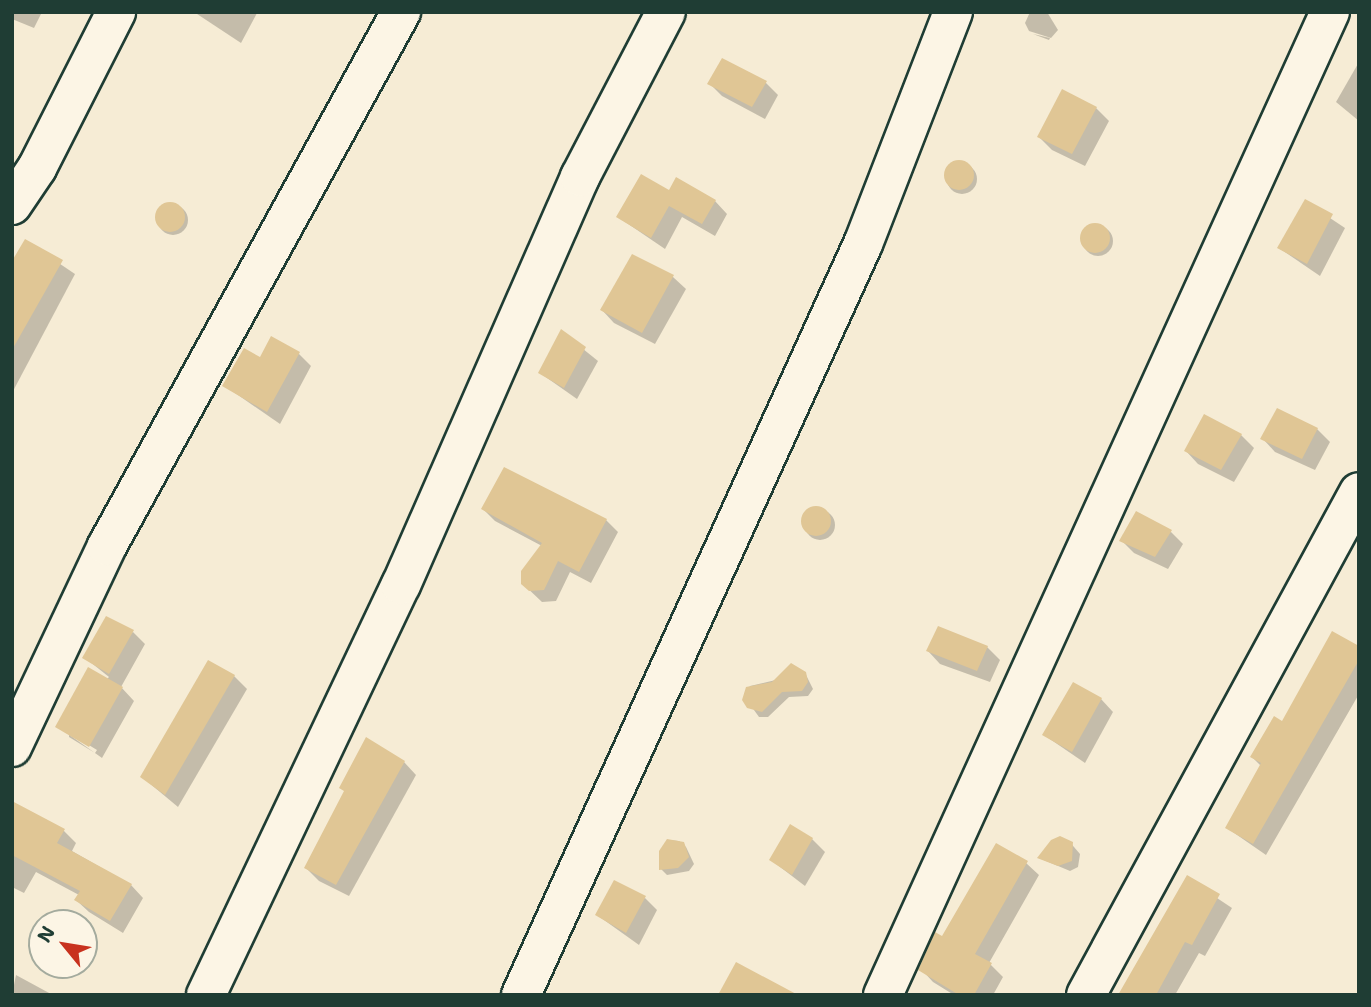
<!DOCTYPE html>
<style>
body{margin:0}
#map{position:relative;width:1371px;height:1007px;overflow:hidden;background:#f6ecd5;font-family:"Shantell Sans",sans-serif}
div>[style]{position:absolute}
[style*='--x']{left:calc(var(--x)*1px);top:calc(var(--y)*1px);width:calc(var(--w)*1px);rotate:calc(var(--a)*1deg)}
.shadow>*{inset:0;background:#0003}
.round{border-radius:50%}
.building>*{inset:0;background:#e0c695}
.roads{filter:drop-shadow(2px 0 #1f3d34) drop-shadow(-2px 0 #1f3d34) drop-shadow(0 2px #1f3d34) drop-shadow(0 -2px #1f3d34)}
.minor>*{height:38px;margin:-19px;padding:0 19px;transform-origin:19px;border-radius:19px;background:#fcf5e5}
span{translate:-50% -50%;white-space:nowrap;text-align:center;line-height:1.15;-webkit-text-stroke:5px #fcf5e5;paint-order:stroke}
.frame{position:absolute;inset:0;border:14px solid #1f3d34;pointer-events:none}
.north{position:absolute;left:28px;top:909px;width:70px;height:70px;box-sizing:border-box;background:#fcf5e5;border:2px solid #a4ab9e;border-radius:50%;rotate:300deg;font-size:19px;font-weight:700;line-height:28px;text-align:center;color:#1f3d34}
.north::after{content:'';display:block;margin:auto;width:24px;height:32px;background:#c8321e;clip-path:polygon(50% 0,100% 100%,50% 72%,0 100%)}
</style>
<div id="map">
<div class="shadow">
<i style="clip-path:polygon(12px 12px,42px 12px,34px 28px,12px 19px)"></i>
<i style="clip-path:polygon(194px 12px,256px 12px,257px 13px,241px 43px)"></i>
<i style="clip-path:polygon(1030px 12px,1047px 12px,1058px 30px,1051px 38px,1029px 31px,1025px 23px)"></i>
<i style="clip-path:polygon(1033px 34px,1050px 38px,1049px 40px)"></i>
<i style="clip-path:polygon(1359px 62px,1359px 121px,1336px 102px)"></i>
<i style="clip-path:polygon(766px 83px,778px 95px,765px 119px,722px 96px,710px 84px)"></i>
<i style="clip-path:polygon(1063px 91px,1096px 108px,1109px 121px,1085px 166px,1052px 150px,1039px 137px)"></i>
<i class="round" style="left:947px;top:164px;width:30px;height:30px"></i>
<i style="clip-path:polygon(669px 192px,715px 201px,727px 214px,715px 236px,682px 217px,665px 249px,618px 217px)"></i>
<i style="clip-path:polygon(1306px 202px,1345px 228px,1320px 276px,1279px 248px)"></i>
<i class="round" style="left:158px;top:205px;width:30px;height:30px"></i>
<i class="round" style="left:1083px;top:226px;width:30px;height:30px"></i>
<i style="clip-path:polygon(26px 241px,75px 274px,12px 393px,12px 265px)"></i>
<i style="clip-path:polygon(633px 256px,673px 277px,686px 289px,655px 344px,614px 323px,602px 310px)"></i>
<i style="clip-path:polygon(562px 332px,598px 361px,577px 399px,540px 373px)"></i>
<i style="clip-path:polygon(299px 354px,311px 366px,280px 424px,225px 386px,261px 359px)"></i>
<i style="clip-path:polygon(1317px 429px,1330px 442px,1315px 470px,1275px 452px,1263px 439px)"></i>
<i style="clip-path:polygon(1241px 435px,1254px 448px,1234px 482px,1198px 464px,1186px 451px)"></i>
<i style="clip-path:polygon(504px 469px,606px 520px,618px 532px,591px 583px,570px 572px,556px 601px,542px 602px,523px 584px,542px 546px,495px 521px,483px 509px)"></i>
<i class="round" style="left:805px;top:510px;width:30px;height:30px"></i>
<i style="clip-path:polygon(1171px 532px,1183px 544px,1168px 569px,1134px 553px,1121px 540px)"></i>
<i style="clip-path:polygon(evenodd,133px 632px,145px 644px,121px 687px,134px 701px,102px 758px,57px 726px,109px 677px,84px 657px,133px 632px,69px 733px,97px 750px,95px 753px,69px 737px,69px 733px)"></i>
<i style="clip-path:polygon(987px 647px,1000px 660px,990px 682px,940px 664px,928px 651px)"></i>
<i style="clip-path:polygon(1359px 648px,1359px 694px,1266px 855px,1227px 828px,1261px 766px,1252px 757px)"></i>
<i style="clip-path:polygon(805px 673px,813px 689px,808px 696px,789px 697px,768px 717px,759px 717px,744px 696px,750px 686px)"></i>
<i style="clip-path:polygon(234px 676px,247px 689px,178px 807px,142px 777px)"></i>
<i style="clip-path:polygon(1101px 699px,1113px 712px,1085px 763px,1044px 735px)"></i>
<i style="clip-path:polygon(404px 762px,416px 775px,349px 896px,319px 881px,306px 868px)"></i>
<i style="clip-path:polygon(12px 808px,64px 831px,76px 843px,72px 851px,131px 885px,143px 898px,123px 933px,89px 912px,76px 900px,79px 895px,36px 872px,24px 893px,12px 887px)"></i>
<i style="clip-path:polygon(812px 839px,825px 852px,805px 886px,771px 860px)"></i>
<i style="clip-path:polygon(668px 840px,679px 841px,686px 847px,694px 864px,689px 871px,667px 875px,661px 869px)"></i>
<i style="clip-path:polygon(1068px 840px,1080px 854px,1078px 867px,1070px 871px,1039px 858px)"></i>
<i style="clip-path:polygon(1026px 863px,1039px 875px,989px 963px,1003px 977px,993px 995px,954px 995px,933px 982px,921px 969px,942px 938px)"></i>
<i style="clip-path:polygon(1187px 878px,1232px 908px,1205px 956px,1199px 953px,1175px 995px,1120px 995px)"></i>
<i style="clip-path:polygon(645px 898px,657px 910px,639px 945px,597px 915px)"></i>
<i style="clip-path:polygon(16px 975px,51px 994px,52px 995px,12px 995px)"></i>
</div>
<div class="building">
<i style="clip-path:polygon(722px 58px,767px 81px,752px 107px,707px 84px)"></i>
<i style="clip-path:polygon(1062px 89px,1097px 107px,1072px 154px,1037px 137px)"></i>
<i class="round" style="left:944px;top:160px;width:30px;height:30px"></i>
<i style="clip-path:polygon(641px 174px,669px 190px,676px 177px,716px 200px,702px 224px,669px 206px,651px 238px,616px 217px)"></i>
<i style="clip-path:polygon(1305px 199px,1333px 214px,1307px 264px,1277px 248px)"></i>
<i class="round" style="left:155px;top:202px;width:30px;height:30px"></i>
<i class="round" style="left:1080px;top:223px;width:30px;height:30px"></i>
<i style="clip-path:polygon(25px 239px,63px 260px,12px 350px,12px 261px)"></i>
<i style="clip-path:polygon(632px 254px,674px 275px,642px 333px,600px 310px)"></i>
<i style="clip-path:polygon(561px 329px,586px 347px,564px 388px,538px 373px)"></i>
<i style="clip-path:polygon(271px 336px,300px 352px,267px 412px,222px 386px,244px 348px,260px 357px)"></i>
<i style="clip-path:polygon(1277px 408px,1318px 428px,1302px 459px,1260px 439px)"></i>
<i style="clip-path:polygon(1204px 414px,1242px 434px,1221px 470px,1184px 451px)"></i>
<i style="clip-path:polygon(504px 467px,607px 519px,579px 572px,558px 561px,544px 590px,529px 591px,521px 584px,521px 571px,542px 543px,481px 509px)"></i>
<i class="round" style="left:801px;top:506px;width:30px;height:30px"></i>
<i style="clip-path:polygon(1136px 511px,1172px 530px,1155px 557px,1119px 541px)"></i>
<i style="clip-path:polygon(106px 616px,134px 630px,109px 674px,82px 658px)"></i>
<i style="clip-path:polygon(938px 626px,988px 646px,977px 671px,926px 651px)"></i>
<i style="clip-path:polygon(1332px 631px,1359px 646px,1359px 660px,1253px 844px,1225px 828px,1261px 763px,1250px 757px,1274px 716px,1282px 721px)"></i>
<i style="clip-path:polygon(208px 660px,235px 675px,165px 795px,140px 777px)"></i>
<i style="clip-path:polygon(791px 663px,806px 672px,808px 682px,802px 691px,782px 692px,762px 712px,747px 708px,742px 700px,746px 687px,772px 682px)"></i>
<i style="clip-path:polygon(88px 667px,123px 687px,89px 747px,55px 727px)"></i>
<i style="clip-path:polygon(1073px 682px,1102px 698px,1072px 752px,1042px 735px)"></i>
<i style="clip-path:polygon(366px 737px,405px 761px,336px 885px,304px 868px,344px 791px,339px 788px)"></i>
<i style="clip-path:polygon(12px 801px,65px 829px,57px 843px,132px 884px,110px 921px,74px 900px,80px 891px,12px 855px)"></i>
<i style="clip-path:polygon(790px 824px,813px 838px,792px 875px,769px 860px)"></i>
<i style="clip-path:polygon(1060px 836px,1073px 842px,1072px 861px,1058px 866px,1037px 858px,1051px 840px)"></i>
<i style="clip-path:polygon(667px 839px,684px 842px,689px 857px,678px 868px,659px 870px,659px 851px)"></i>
<i style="clip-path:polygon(996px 843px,1028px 861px,975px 954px,992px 963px,974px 995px,959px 995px,918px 970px,935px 932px,942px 936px)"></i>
<i style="clip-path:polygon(1187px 875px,1220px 894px,1192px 945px,1185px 942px,1156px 995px,1118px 995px)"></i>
<i style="clip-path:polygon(614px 880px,646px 896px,626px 933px,595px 915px)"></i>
<i style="clip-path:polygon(736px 962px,798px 995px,718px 995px)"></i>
</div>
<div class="roads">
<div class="minor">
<i style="--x:12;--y:205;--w:45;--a:-56"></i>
<i style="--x:37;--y:168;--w:175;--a:-63.1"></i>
<i style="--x:12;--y:747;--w:222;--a:-64.7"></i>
<i style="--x:107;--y:546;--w:610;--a:-61.16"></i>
<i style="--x:206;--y:995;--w:454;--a:-64.6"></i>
<i style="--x:401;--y:585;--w:446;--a:-66.3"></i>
<i style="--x:580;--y:177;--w:186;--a:-62.5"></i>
<i style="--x:521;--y:995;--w:825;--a:-65.52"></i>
<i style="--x:863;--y:244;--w:249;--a:-68.8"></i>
<i style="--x:883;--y:995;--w:1080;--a:-65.55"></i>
<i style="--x:1086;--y:995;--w:572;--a:-61.51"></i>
</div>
</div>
<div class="frame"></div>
<div class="north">N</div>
</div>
